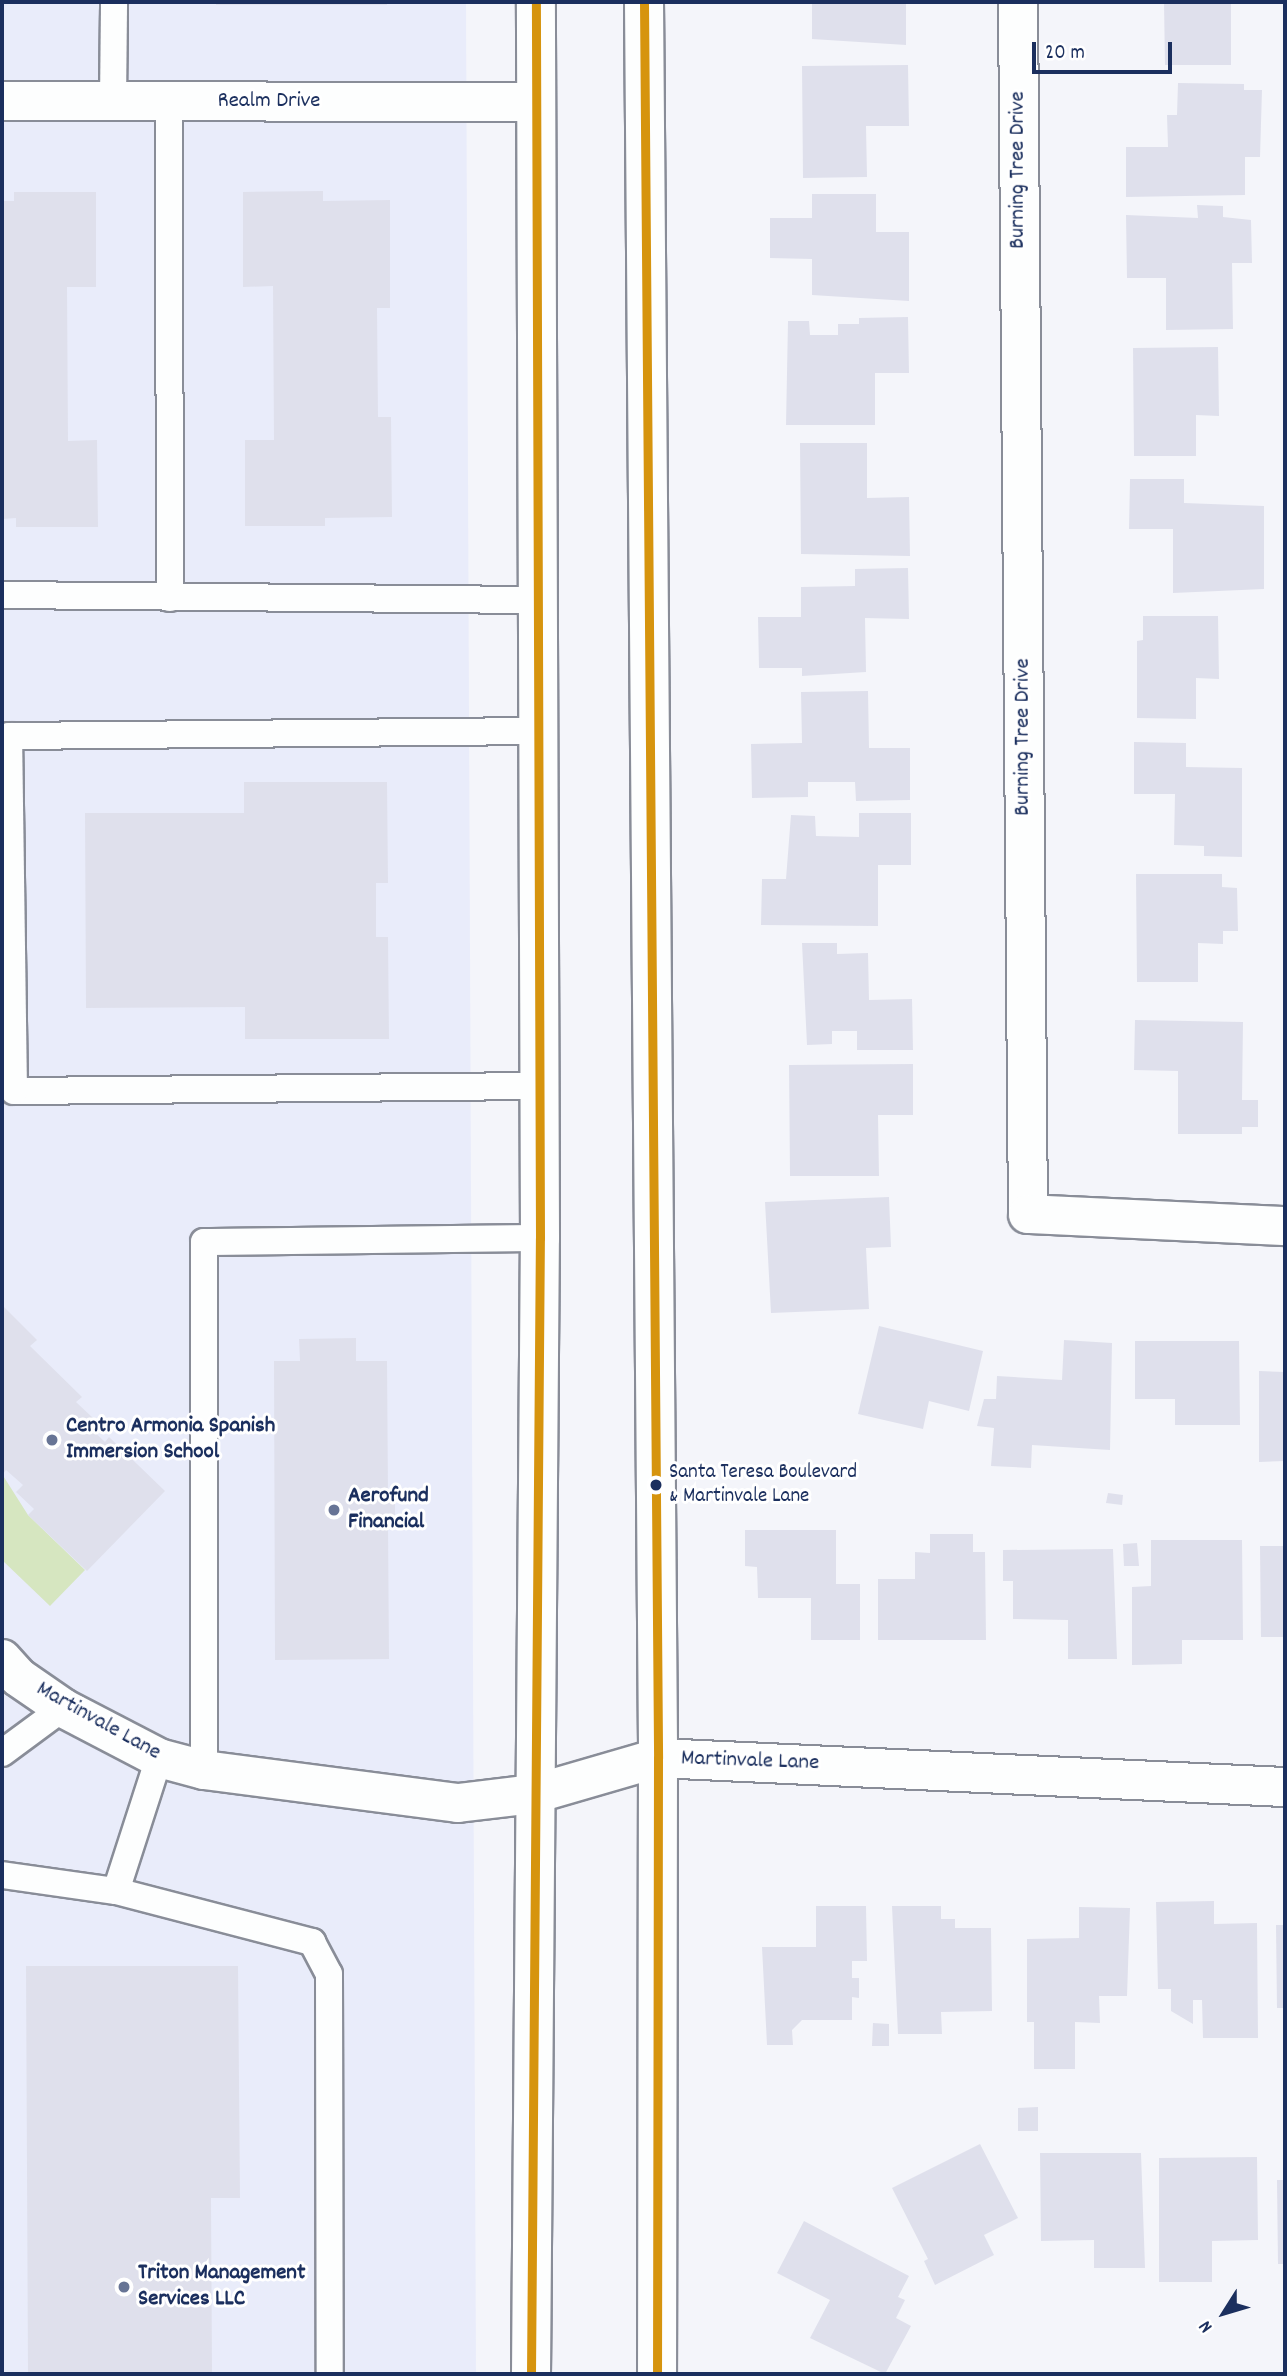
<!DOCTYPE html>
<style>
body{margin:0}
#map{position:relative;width:1287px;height:2376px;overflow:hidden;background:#f4f5fa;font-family:Dekko,sans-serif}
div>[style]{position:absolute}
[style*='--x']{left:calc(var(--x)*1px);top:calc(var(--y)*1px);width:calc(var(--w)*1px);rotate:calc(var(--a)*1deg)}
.built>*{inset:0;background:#e9ecfa}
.green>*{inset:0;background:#d6e6c0}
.building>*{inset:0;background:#dfe0ec}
.roads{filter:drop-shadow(2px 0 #898d98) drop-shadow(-2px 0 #898d98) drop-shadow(0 2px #898d98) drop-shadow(0 -2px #898d98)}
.service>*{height:26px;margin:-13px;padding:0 13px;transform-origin:13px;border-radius:13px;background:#fdfefe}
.minor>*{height:38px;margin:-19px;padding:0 19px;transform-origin:19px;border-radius:19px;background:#fdfefe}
.secondary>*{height:38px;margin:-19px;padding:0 19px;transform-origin:19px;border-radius:19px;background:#fdfefe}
.bus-1>*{height:9px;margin:-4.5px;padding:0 4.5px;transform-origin:4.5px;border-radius:4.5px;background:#d6940e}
.dots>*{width:19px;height:19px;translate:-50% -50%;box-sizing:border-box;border:4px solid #fff;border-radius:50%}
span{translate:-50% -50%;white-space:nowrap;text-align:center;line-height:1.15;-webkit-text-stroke:6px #fff;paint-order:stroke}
.bus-label{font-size:21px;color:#1b2f5e}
.left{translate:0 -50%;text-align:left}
.street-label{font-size:23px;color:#1b2f5e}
.poi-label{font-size:23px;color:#1b2f5e;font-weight:700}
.frame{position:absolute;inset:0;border:4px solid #1b2f5e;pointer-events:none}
.north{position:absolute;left:1189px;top:2278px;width:70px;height:70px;-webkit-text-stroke:5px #fff;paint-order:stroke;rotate:233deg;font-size:19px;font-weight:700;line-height:28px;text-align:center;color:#1b2f5e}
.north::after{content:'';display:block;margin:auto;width:24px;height:32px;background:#1b2f5e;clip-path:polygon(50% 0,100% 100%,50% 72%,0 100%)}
.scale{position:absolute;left:1032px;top:42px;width:140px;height:32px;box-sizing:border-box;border:4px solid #1b2f5e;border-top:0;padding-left:9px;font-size:21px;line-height:24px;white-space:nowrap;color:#1b2f5e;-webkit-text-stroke:5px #fff;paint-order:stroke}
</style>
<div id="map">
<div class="built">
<i style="clip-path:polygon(2px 2px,466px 2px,476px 2374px,2px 2374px)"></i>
</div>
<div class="green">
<i style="clip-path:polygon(2px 1474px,28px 1515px,85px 1570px,50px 1606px,2px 1560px)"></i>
</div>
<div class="building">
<i style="clip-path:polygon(216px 2px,387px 2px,387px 5px,216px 5px)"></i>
<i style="clip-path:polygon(812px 2px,906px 2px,906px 45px,812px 39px)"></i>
<i style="clip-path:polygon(1164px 2px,1231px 2px,1231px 65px,1165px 65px)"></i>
<i style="clip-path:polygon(908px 65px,909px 126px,866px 126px,867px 177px,803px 178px,802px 66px)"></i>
<i style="clip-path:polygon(1178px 83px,1244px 84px,1244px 90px,1262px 90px,1260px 157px,1245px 157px,1245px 195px,1126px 197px,1126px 147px,1168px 147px,1167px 115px,1177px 115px)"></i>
<i style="clip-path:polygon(323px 191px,323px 201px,390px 200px,390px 308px,377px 308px,378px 417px,391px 417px,392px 517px,325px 518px,325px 526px,245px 526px,245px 440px,274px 440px,273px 286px,243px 287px,243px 192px)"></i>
<i style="clip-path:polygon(14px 192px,96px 192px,96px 287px,67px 287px,68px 441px,97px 440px,98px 527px,16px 527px,16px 518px,2px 519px,2px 201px,14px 201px)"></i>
<i style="clip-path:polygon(812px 194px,876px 194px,876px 232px,909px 232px,909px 301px,812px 295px,812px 259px,770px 258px,770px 218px,812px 218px)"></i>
<i style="clip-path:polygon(1197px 205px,1223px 206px,1223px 217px,1251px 220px,1252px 263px,1232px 263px,1233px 329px,1166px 330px,1166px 278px,1127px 278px,1126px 215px,1198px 218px)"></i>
<i style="clip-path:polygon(908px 317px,909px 373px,875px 373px,875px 425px,786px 425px,788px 321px,809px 321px,810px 335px,838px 335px,838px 324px,859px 324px,859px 318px)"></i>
<i style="clip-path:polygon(1218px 347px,1219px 416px,1196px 415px,1196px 456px,1134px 456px,1133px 348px)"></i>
<i style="clip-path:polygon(800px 443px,867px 443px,867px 498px,909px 497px,910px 556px,801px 554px)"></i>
<i style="clip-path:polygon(1130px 479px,1184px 479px,1184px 503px,1264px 506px,1264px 589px,1173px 593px,1173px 529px,1129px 529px)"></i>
<i style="clip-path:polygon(908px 568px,909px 619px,865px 618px,866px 672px,802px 676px,802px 668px,759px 668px,758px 617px,801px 617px,801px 587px,855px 586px,855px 569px)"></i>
<i style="clip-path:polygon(1143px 616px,1218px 616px,1219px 679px,1196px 678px,1196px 719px,1137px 718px,1137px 641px,1143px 640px)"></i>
<i style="clip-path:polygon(868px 691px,869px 748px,910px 748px,910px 800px,856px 801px,855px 782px,808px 782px,808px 797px,752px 798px,751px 744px,802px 743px,801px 692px)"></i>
<i style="clip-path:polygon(1134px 742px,1186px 743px,1186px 767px,1242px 768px,1242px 857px,1204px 856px,1204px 846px,1174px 845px,1175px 794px,1134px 794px)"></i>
<i style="clip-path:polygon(244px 782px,387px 782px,388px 883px,376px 883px,376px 937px,388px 937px,389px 1039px,245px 1039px,245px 1007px,86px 1008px,85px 813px,244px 813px)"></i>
<i style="clip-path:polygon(859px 813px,911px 813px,911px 865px,878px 865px,878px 926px,761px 925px,762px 879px,786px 879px,791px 815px,815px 816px,816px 836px,859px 837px)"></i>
<i style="clip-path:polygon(1136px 874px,1222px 874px,1222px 887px,1237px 888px,1238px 931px,1223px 931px,1223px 944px,1198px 943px,1198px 982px,1137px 982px)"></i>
<i style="clip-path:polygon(802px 943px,837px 943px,837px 954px,868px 953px,869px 1000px,912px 999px,913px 1050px,857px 1050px,857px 1031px,832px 1031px,832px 1044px,807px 1045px)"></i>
<i style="clip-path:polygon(1135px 1020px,1243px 1022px,1242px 1100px,1258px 1100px,1258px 1127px,1242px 1127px,1242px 1134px,1178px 1134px,1178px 1071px,1134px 1070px)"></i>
<i style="clip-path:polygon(913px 1064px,913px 1115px,878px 1115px,879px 1176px,790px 1176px,789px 1065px)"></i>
<i style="clip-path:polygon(889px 1197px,891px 1247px,866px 1248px,869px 1309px,771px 1313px,765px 1202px)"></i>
<i style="clip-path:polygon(2px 1305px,37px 1340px,30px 1346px,82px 1397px,76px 1402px,93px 1418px,86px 1424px,105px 1442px,109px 1437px,165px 1491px,87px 1571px,28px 1515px,34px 1509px,16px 1492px,23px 1485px,6px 1470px,2px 1475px)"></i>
<i style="clip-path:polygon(879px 1326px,983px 1351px,969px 1411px,929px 1401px,923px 1429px,858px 1414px)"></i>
<i style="clip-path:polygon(356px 1338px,356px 1361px,387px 1361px,388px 1495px,395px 1495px,395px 1525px,388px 1525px,389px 1659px,275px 1660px,274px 1361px,300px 1361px,299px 1339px)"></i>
<i style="clip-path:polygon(1064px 1340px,1112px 1343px,1110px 1450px,1032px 1445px,1031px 1468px,991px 1466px,994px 1428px,977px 1426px,984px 1399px,996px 1399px,997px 1376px,1062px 1380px)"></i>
<i style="clip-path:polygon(1135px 1341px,1239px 1341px,1240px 1425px,1175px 1425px,1175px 1399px,1135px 1399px)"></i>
<i style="clip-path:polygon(1259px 1371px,1285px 1372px,1285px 1461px,1259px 1462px)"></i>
<i style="clip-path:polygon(1108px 1493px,1123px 1495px,1122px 1505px,1106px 1503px)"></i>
<i style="clip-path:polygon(745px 1530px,836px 1530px,836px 1584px,860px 1584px,860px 1640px,811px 1640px,811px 1598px,758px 1598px,757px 1567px,745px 1566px)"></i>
<i style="clip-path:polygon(930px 1534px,973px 1534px,973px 1552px,985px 1552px,986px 1640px,878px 1640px,878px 1579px,915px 1579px,915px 1552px,930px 1553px)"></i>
<i style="clip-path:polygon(1151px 1540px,1242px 1540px,1243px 1640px,1182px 1640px,1182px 1664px,1132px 1665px,1132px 1587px,1151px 1586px)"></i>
<i style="clip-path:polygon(1137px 1543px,1139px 1566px,1124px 1566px,1123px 1544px)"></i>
<i style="clip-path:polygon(1260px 1546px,1285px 1546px,1285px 1637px,1261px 1637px)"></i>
<i style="clip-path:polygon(1113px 1549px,1117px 1659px,1068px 1659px,1068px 1620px,1013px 1619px,1013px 1581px,1003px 1581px,1003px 1550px)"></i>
<i style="clip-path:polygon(1214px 1901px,1214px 1924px,1257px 1923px,1258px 2038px,1203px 2038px,1202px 2000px,1193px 2000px,1193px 2024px,1171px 2011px,1171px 1989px,1158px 1989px,1156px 1902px)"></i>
<i style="clip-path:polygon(816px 1906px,866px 1906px,867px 1961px,852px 1961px,852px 1978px,859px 1978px,859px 1998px,852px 1997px,852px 2020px,802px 2020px,792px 2030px,793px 2045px,767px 2045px,762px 1947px,816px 1947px)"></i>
<i style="clip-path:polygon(892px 1906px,941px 1906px,941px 1919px,955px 1919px,955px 1928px,991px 1928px,992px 2011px,941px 2012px,942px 2034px,898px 2034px)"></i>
<i style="clip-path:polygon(1079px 1907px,1130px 1908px,1127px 1996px,1099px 1996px,1100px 2023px,1075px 2022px,1075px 2069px,1034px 2069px,1034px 2022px,1027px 2022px,1027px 1939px,1079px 1938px)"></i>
<i style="clip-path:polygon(1276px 1925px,1285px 1925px,1285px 2008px,1277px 2008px)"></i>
<i style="clip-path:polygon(26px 1966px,238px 1966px,240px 2198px,211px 2198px,212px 2374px,28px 2374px)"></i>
<i style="clip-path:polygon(873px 2023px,889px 2024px,889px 2046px,872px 2046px)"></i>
<i style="clip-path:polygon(1038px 2107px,1038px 2131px,1018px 2131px,1018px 2108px)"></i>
<i style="clip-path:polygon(980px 2144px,1018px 2218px,984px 2235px,994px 2255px,935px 2285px,924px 2261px,928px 2259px,892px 2188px)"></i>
<i style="clip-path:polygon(1040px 2153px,1141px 2153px,1145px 2268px,1094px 2268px,1094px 2240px,1041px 2241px)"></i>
<i style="clip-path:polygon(1257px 2157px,1258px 2240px,1212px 2241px,1212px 2282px,1159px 2282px,1159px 2158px)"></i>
<i style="clip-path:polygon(1277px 2180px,1285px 2180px,1285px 2264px,1278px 2264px)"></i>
<i style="clip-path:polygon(804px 2221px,909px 2276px,898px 2297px,905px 2300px,896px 2318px,911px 2326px,885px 2374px,810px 2338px,830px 2300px,777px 2273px)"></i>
</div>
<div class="roads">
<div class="service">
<i style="--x:169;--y:101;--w:497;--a:89.9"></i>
<i style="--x:113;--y:102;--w:100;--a:-89.4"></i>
<i style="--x:2;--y:595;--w:534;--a:0.54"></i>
<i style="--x:538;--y:1086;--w:524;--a:179.45"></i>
<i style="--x:14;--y:1091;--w:355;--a:-90.8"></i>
<i style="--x:9;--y:736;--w:530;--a:-0.54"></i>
<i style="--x:2;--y:1753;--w:76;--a:-36.4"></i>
<i style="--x:204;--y:1770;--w:528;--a:-90"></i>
<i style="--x:204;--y:1242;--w:336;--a:-0.7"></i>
<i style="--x:2;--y:1875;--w:115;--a:8"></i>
<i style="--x:116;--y:1891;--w:203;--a:14.6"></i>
<i style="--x:312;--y:1942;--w:36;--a:62"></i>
<i style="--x:329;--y:1974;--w:400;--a:89.9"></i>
<i style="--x:116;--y:1891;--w:140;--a:-72.1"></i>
</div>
<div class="minor">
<i style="--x:1018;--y:2;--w:1212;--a:89.53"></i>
<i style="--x:1028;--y:1214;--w:257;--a:2.7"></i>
<i style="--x:2;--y:101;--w:534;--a:0.11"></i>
<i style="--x:2;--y:1659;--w:24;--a:48"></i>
<i style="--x:18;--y:1677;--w:55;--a:34.6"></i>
<i style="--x:63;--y:1708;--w:108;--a:27.5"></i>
<i style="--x:159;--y:1758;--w:47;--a:14.9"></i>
<i style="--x:204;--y:1770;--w:256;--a:7.4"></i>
<i style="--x:458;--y:1803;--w:77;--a:-6.8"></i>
<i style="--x:534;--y:1794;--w:129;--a:-16.2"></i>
<i style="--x:658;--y:1758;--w:628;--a:2.65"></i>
</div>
<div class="secondary">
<i style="--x:644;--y:2;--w:1756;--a:89.54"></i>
<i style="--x:658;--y:1758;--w:616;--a:90.09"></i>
<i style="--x:531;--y:2374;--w:1136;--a:-89.55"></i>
<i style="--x:540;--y:1238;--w:1236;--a:-90.19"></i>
</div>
</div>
<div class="bus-1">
<i style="--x:644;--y:2;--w:1756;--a:89.54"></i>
<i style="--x:658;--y:1758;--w:616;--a:90.09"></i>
<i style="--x:531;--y:2374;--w:1136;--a:-89.55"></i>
<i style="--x:540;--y:1238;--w:1236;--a:-90.19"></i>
</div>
<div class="dots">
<i style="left:52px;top:1440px;background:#677495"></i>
<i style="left:656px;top:1485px;background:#1b2f5e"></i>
<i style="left:334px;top:1510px;background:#677495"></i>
<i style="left:124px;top:2287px;background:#677495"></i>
</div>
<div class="bus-label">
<span class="left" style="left:669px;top:1485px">Santa Teresa Boulevard<br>&amp; Martinvale Lane</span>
</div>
<div class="street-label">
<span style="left:269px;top:102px">Realm Drive</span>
<span style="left:1019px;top:170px;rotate:-90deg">Burning Tree Drive</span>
<span style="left:1024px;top:737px;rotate:-90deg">Burning Tree Drive</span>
<span style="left:98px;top:1722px;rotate:29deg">Martinvale Lane</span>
<span style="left:750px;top:1762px;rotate:2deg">Martinvale Lane</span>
</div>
<div class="poi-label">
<span class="left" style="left:66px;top:1440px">Centro Armonia Spanish<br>Immersion School</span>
<span class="left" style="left:348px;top:1510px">Aerofund<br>Financial</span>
<span class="left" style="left:138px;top:2287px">Triton Management<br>Services LLC</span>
</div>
<div class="frame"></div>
<div class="north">N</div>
<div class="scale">20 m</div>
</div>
